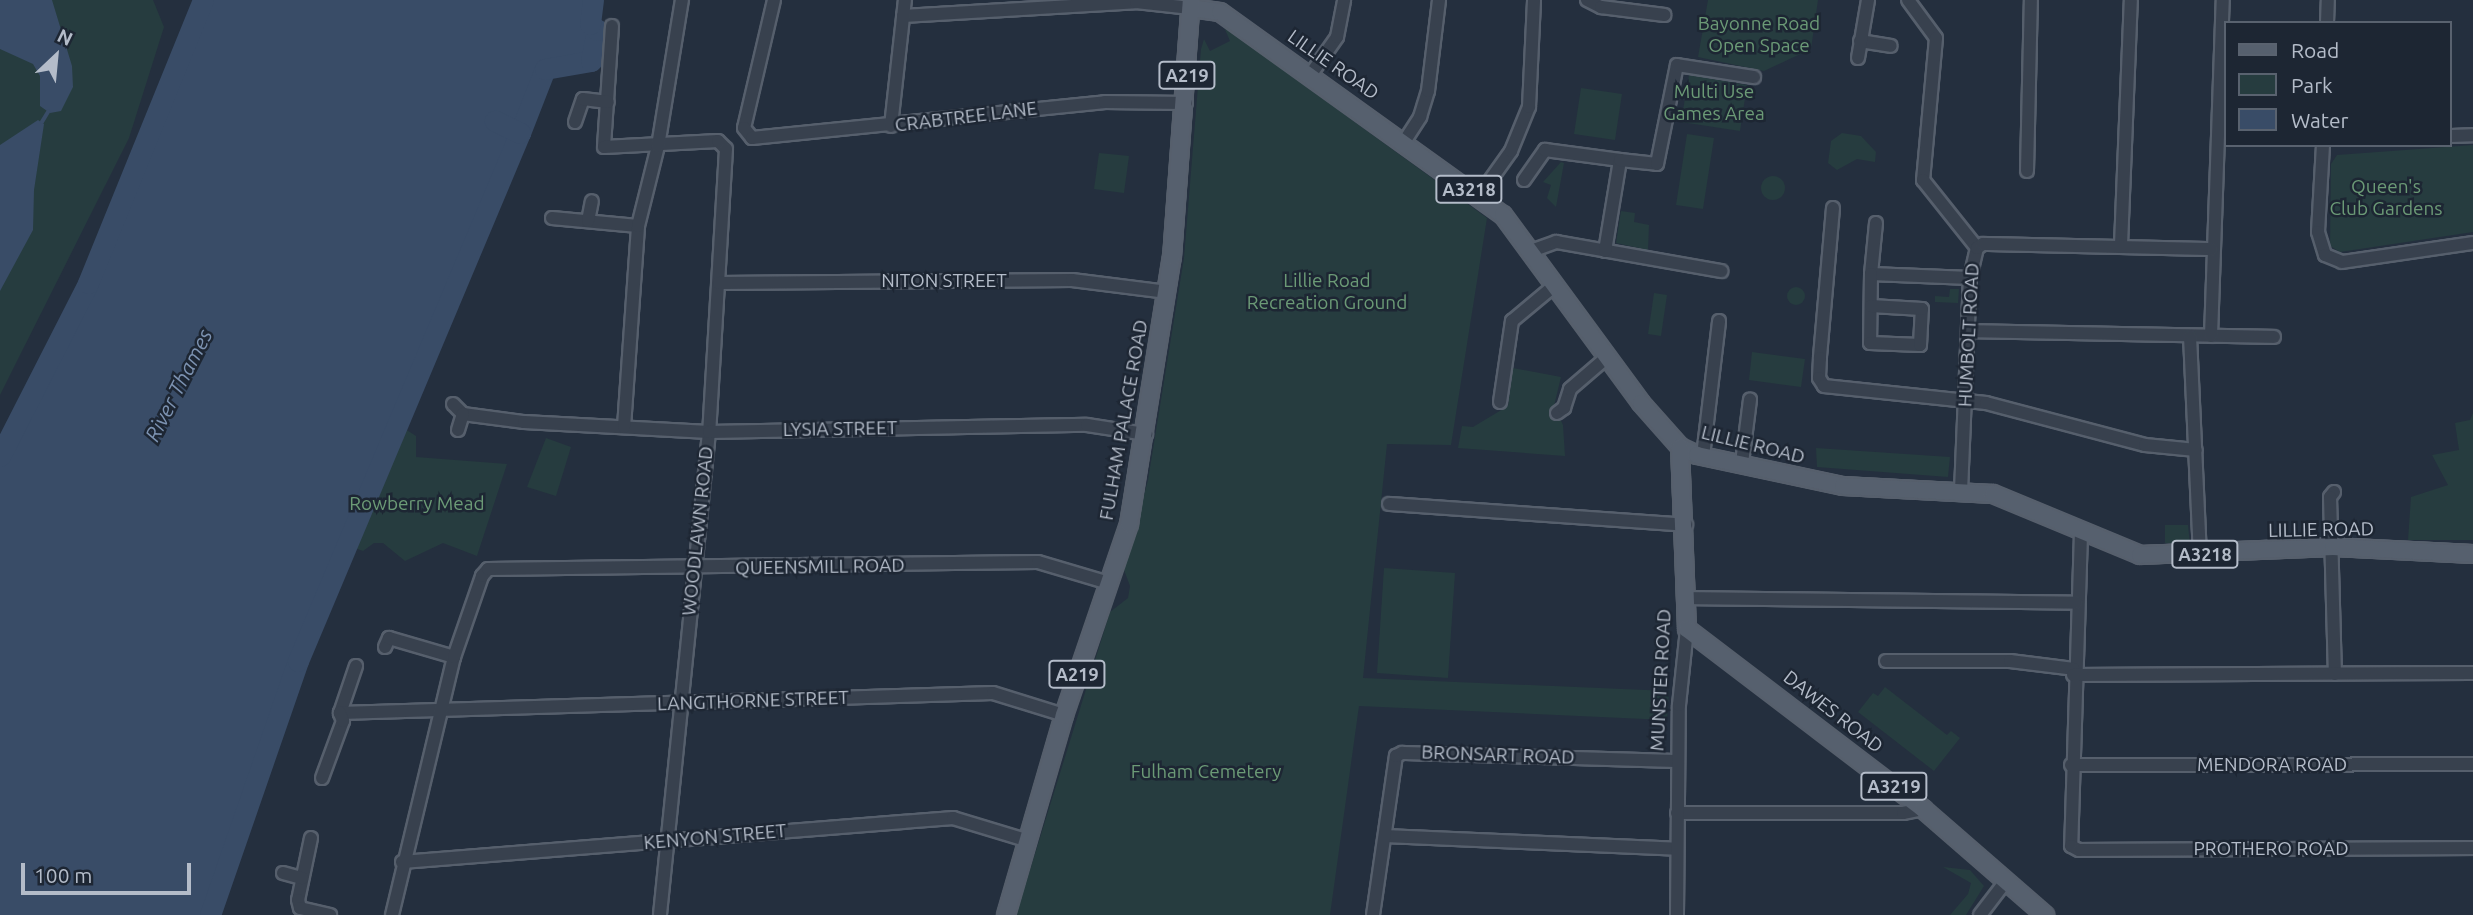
<!DOCTYPE html>
<style>
body{margin:0}
#map{position:relative;width:2473px;height:915px;overflow:hidden;background:#242f3e;font-family:Ubuntu,sans-serif}
div>[style]{position:absolute}
[style*='--x']{left:calc(var(--x)*1px);top:calc(var(--y)*1px);width:calc(var(--w)*1px);rotate:calc(var(--a)*1deg)}
.green>*{inset:0;background:#263c3f}
.round{border-radius:50%}
.water>*{inset:0;background:#394c67}
.stream>*{height:3.5px;margin:-1.75px;padding:0 1.75px;transform-origin:1.75px;border-radius:1.75px;background:#394c67}
.river>*{height:21px;margin:-10.5px;padding:0 10.5px;transform-origin:10.5px;border-radius:10.5px;background:#394c67}
.roads{filter:drop-shadow(2px 0 #565f6c) drop-shadow(-2px 0 #565f6c) drop-shadow(0 2px #565f6c) drop-shadow(0 -2px #565f6c)}
.minor>*{height:12px;margin:-6px;padding:0 6px;transform-origin:6px;border-radius:6px;background:#38414e}
.major>*{height:16px;margin:-8px;padding:0 8px;transform-origin:8px;border-radius:8px;background:#56606e}
span{translate:-50% -50%;white-space:nowrap;text-align:center;line-height:1.15;-webkit-text-stroke:5px #1d2633;paint-order:stroke}
.shield-label span{padding:2px 5px;background:#1d2633;border:2px solid;border-radius:5px;-webkit-text-stroke-width:0}
.shield-label{font-size:18px;color:#b4bcc9;font-weight:700}
.park-label{font-size:19px;color:#6b9a76}
.street-label{font-size:19px;color:#b4bcc9}
.water-label{font-size:21px;color:#7c92b1;font-style:italic}
.legend{position:absolute;left:2224px;top:21px;width:228px;height:126px;box-sizing:border-box;background:#1d2633;border:2px solid #59626f;margin:0;padding:9px 12px;list-style:none;font-size:21px;color:#b4bcc9}
.legend li{display:flex;align-items:center;gap:14px;height:35px}
.legend b{width:35px;border:2px solid #59626f}
.north{position:absolute;left:21px;top:21px;width:70px;height:70px;-webkit-text-stroke:5px #1d2633;paint-order:stroke;rotate:26deg;font-size:19px;font-weight:700;line-height:28px;text-align:center;color:#b4bcc9}
.north::after{content:'';display:block;margin:auto;width:24px;height:32px;background:#b4bcc9;clip-path:polygon(50% 0,100% 100%,50% 72%,0 100%)}
.scale{position:absolute;left:21px;top:863px;width:170px;height:32px;box-sizing:border-box;border:4px solid #b4bcc9;border-top:0;padding-left:9px;font-size:21px;line-height:24px;white-space:nowrap;color:#b4bcc9;-webkit-text-stroke:5px #1d2633;paint-order:stroke}
</style>
<div id="map">
<div class="green">
<i style="clip-path:polygon(0 0,153px 0,164px 27px,129px 138px,0 395px)"></i>
<i style="clip-path:polygon(1708px 0,1818px 0,1811px 49px,1764px 71px,1698px 57px)"></i>
<i style="clip-path:polygon(1224px 27px,1487px 218px,1451px 445px,1387px 444px,1363px 678px,1669px 691px,1667px 720px,1359px 706px,1330px 915px,1016px 915px,1110px 612px,1128px 598px,1130px 586px,1124px 570px,1148px 480px,1184px 258px,1201px 49px,1204px 39px,1210px 51px,1230px 41px)"></i>
<i style="clip-path:polygon(597px 30px,607px 34px,602px 62px,591px 61px)"></i>
<i style="clip-path:polygon(1689px 75px,1747px 85px,1740px 131px,1681px 122px)"></i>
<i style="clip-path:polygon(1581px 88px,1622px 94px,1615px 140px,1574px 134px)"></i>
<i style="clip-path:polygon(1842px 133px,1861px 136px,1876px 152px,1875px 162px,1857px 159px,1837px 170px,1828px 163px,1831px 141px)"></i>
<i style="clip-path:polygon(1687px 134px,1714px 138px,1703px 209px,1676px 205px)"></i>
<i style="clip-path:polygon(2473px 145px,2473px 232px,2340px 252px,2330px 246px,2331px 164px,2337px 155px)"></i>
<i style="clip-path:polygon(1099px 153px,1129px 156px,1124px 193px,1094px 189px)"></i>
<i style="clip-path:polygon(1561px 162px,1564px 163px,1556px 207px,1547px 198px,1551px 185px,1543px 182px)"></i>
<i class="round" style="left:1761px;top:176px;width:24px;height:24px"></i>
<i style="clip-path:polygon(1621px 211px,1635px 213px,1634px 222px,1649px 225px,1648px 250px,1616px 243px)"></i>
<i class="round" style="left:1787px;top:287px;width:18px;height:18px"></i>
<i style="clip-path:polygon(1950px 289px,1959px 289px,1958px 303px,1935px 302px,1935px 296px,1949px 297px)"></i>
<i style="clip-path:polygon(1654px 293px,1667px 295px,1661px 336px,1648px 334px)"></i>
<i style="clip-path:polygon(1752px 352px,1805px 359px,1801px 387px,1749px 380px)"></i>
<i style="clip-path:polygon(1513px 368px,1561px 377px,1554px 406px,1563px 425px,1565px 456px,1458px 448px,1462px 426px,1473px 427px,1508px 406px)"></i>
<i style="clip-path:polygon(2473px 413px,2473px 540px,2408px 540px,2411px 497px,2448px 485px,2432px 455px,2459px 450px,2455px 423px,2470px 420px)"></i>
<i style="clip-path:polygon(399px 425px,416px 436px,416px 457px,507px 464px,477px 556px,443px 543px,405px 561px,383px 543px,374px 543px,363px 551px,355px 548px,357px 542px,349px 540px)"></i>
<i style="clip-path:polygon(546px 438px,571px 447px,556px 496px,527px 487px)"></i>
<i style="clip-path:polygon(1816px 448px,1950px 457px,1948px 477px,1817px 467px)"></i>
<i style="clip-path:polygon(2165px 525px,2188px 525px,2190px 544px,2165px 543px)"></i>
<i style="clip-path:polygon(1384px 568px,1455px 573px,1448px 678px,1377px 673px)"></i>
<i style="clip-path:polygon(1885px 687px,1947px 735px,1951px 731px,1960px 738px,1934px 771px,1858px 712px,1873px 693px,1878px 696px)"></i>
<i style="clip-path:polygon(1943px 867px,1970px 870px,1984px 886px,1966px 915px,1950px 915px,1968px 894px,1971px 883px)"></i>
</div>
<div class="water">
<i style="clip-path:polygon(0 0,52px 0,72px 66px,73px 87px,61px 111px,50px 113px,40px 106px,40px 76px,33px 64px,0 49px)"></i>
<i style="clip-path:polygon(203px 0,593px 0,590px 24px,597px 30px,591px 61px,553px 65px,539px 78px,470px 257px,298px 661px,210px 915px,0 915px,0 456px,88px 283px)"></i>
<i style="clip-path:polygon(38px 120px,44px 124px,34px 190px,33px 230px,0 291px,0 145px)"></i>
</div>
<div class="stream">
<i style="--x:42;--y:122;--w:12;--a:-59"></i>
</div>
<div class="river">
<i style="--x:510;--y:128;--w:11;--a:27"></i>
<i style="--x:520;--y:133;--w:69;--a:-68.7"></i>
<i style="--x:545;--y:69;--w:47;--a:-9.9"></i>
<i style="--x:591;--y:61;--w:32;--a:-79"></i>
<i style="--x:597;--y:30;--w:9;--a:-139"></i>
<i style="--x:590;--y:24;--w:24;--a:-83"></i>
<i style="--x:0;--y:456;--w:194;--a:-63"></i>
<i style="--x:88;--y:283;--w:305;--a:-67.9"></i>
<i style="--x:210;--y:915;--w:269;--a:-70.9"></i>
<i style="--x:298;--y:661;--w:573;--a:-67.2"></i>
<i style="--x:520;--y:133;--w:28;--a:-154"></i>
</div>
<div class="roads">
<div class="minor">
<i style="--x:774;--y:0;--w:131;--a:103.2"></i>
<i style="--x:744;--y:128;--w:13;--a:51"></i>
<i style="--x:752;--y:138;--w:355;--a:-5.8"></i>
<i style="--x:1105;--y:102;--w:81;--a:0.7"></i>
<i style="--x:1587;--y:0;--w:16;--a:27"></i>
<i style="--x:1601;--y:7;--w:64;--a:7.2"></i>
<i style="--x:1908;--y:0;--w:47;--a:53.6"></i>
<i style="--x:1936;--y:38;--w:143;--a:95.2"></i>
<i style="--x:1923;--y:180;--w:87;--a:51.5"></i>
<i style="--x:903;--y:16;--w:233;--a:-3.4"></i>
<i style="--x:1136;--y:2;--w:55;--a:6.2"></i>
<i style="--x:2327;--y:23;--w:23;--a:-88"></i>
<i style="--x:612;--y:26;--w:121;--a:93.8"></i>
<i style="--x:604;--y:147;--w:114;--a:-3"></i>
<i style="--x:718;--y:141;--w:11;--a:45"></i>
<i style="--x:726;--y:149;--w:284;--a:93.4"></i>
<i style="--x:709;--y:432;--w:485;--a:95.8"></i>
<i style="--x:1860;--y:41;--w:31;--a:9"></i>
<i style="--x:1858;--y:58;--w:59;--a:-80.2"></i>
<i style="--x:1311;--y:74;--w:45;--a:-54.9"></i>
<i style="--x:1337;--y:37;--w:38;--a:-79"></i>
<i style="--x:575;--y:122;--w:24;--a:-71"></i>
<i style="--x:583;--y:99;--w:25;--a:7"></i>
<i style="--x:891;--y:126;--w:127;--a:-83.7"></i>
<i style="--x:2450;--y:136;--w:23;--a:-2"></i>
<i style="--x:1404;--y:142;--w:30;--a:-57"></i>
<i style="--x:1420;--y:117;--w:27;--a:-73"></i>
<i style="--x:1428;--y:91;--w:92;--a:-83.1"></i>
<i style="--x:2323;--y:145;--w:87;--a:93.3"></i>
<i style="--x:2318;--y:232;--w:24;--a:73"></i>
<i style="--x:2325;--y:255;--w:18;--a:22"></i>
<i style="--x:2342;--y:262;--w:132;--a:-8.3"></i>
<i style="--x:2027;--y:171;--w:171;--a:-88.7"></i>
<i style="--x:1524;--y:180;--w:37;--a:-55"></i>
<i style="--x:1545;--y:150;--w:76;--a:7.6"></i>
<i style="--x:1479;--y:196;--w:55;--a:-54.6"></i>
<i style="--x:1511;--y:151;--w:48;--a:-67.8"></i>
<i style="--x:1529;--y:107;--w:107;--a:-87.3"></i>
<i style="--x:1833;--y:208;--w:151;--a:95"></i>
<i style="--x:1820;--y:358;--w:20;--a:93"></i>
<i style="--x:1819;--y:378;--w:9;--a:58"></i>
<i style="--x:1824;--y:386;--w:163;--a:6"></i>
<i style="--x:1986;--y:403;--w:164;--a:14.8"></i>
<i style="--x:2145;--y:445;--w:51;--a:5.6"></i>
<i style="--x:552;--y:218;--w:86;--a:5.3"></i>
<i style="--x:588;--y:221;--w:20;--a:-79"></i>
<i style="--x:1876;--y:223;--w:51;--a:95.6"></i>
<i style="--x:1871;--y:274;--w:99;--a:2.3"></i>
<i style="--x:2121;--y:245;--w:245;--a:-87.7"></i>
<i style="--x:1531;--y:251;--w:27;--a:-20"></i>
<i style="--x:1556;--y:242;--w:168;--a:10"></i>
<i style="--x:1605;--y:251;--w:92;--a:-80.6"></i>
<i style="--x:1620;--y:160;--w:37;--a:6"></i>
<i style="--x:1657;--y:164;--w:101;--a:-78.6"></i>
<i style="--x:1677;--y:65;--w:78;--a:8.9"></i>
<i style="--x:1871;--y:274;--w:69;--a:90.8"></i>
<i style="--x:1870;--y:343;--w:50;--a:2.3"></i>
<i style="--x:1920;--y:345;--w:36;--a:-87"></i>
<i style="--x:1922;--y:309;--w:51;--a:-176.6"></i>
<i style="--x:719;--y:283;--w:353;--a:-0.5"></i>
<i style="--x:1072;--y:280;--w:96;--a:7.2"></i>
<i style="--x:1969;--y:331;--w:305;--a:1.1"></i>
<i style="--x:2190;--y:336;--w:219;--a:87.4"></i>
<i style="--x:2211;--y:336;--w:336;--a:-88"></i>
<i style="--x:1500;--y:402;--w:82;--a:-81.6"></i>
<i style="--x:1512;--y:321;--w:56;--a:-39.9"></i>
<i style="--x:453;--y:404;--w:14;--a:45"></i>
<i style="--x:463;--y:414;--w:62;--a:7.5"></i>
<i style="--x:524;--y:422;--w:185;--a:3.1"></i>
<i style="--x:709;--y:432;--w:378;--a:-1.1"></i>
<i style="--x:1087;--y:425;--w:60;--a:8.7"></i>
<i style="--x:1557;--y:413;--w:9;--a:-36"></i>
<i style="--x:1564;--y:408;--w:20;--a:-72"></i>
<i style="--x:1570;--y:389;--w:48;--a:-40.7"></i>
<i style="--x:624;--y:427;--w:201;--a:-86"></i>
<i style="--x:638;--y:226;--w:82;--a:-76"></i>
<i style="--x:658;--y:146;--w:148;--a:-80.7"></i>
<i style="--x:458;--y:430;--w:17;--a:-73"></i>
<i style="--x:1703;--y:456;--w:136;--a:-83.2"></i>
<i style="--x:1742;--y:463;--w:64;--a:-82.8"></i>
<i style="--x:1961;--y:491;--w:213;--a:-87.6"></i>
<i style="--x:1970;--y:278;--w:31;--a:-77"></i>
<i style="--x:1977;--y:248;--w:7;--a:-34"></i>
<i style="--x:1983;--y:244;--w:229;--a:1.3"></i>
<i style="--x:2334;--y:492;--w:6;--a:129"></i>
<i style="--x:2330;--y:497;--w:177;--a:88.4"></i>
<i style="--x:1389;--y:504;--w:298;--a:4"></i>
<i style="--x:2081;--y:533;--w:313;--a:91.8"></i>
<i style="--x:2071;--y:846;--w:9;--a:27"></i>
<i style="--x:2079;--y:850;--w:394;--a:-0.3"></i>
<i style="--x:1686;--y:598;--w:391;--a:0.7"></i>
<i style="--x:385;--y:647;--w:10;--a:-66"></i>
<i style="--x:389;--y:638;--w:68;--a:16.3"></i>
<i style="--x:1886;--y:661;--w:124;--a:0"></i>
<i style="--x:2010;--y:661;--w:64;--a:7.1"></i>
<i style="--x:356;--y:666;--w:50;--a:108.8"></i>
<i style="--x:340;--y:713;--w:653;--a:-1.75"></i>
<i style="--x:993;--y:693;--w:74;--a:17.2"></i>
<i style="--x:2073;--y:675;--w:400;--a:-0.3"></i>
<i style="--x:2071;--y:765;--w:402;--a:-0.1"></i>
<i style="--x:322;--y:778;--w:61;--a:-69.8"></i>
<i style="--x:343;--y:721;--w:9;--a:-111"></i>
<i style="--x:1677;--y:813;--w:226;--a:0"></i>
<i style="--x:1903;--y:813;--w:20;--a:-11"></i>
<i style="--x:1385;--y:836;--w:292;--a:2.5"></i>
<i style="--x:311;--y:838;--w:63;--a:101.8"></i>
<i style="--x:298;--y:900;--w:8;--a:76"></i>
<i style="--x:300;--y:908;--w:31;--a:13"></i>
<i style="--x:402;--y:862;--w:553;--a:-4.57"></i>
<i style="--x:953;--y:818;--w:76;--a:16.8"></i>
<i style="--x:283;--y:873;--w:20;--a:15"></i>
<i style="--x:392;--y:915;--w:265;--a:-76.5"></i>
<i style="--x:454;--y:657;--w:86;--a:-70.9"></i>
<i style="--x:482;--y:576;--w:9;--a:-49"></i>
<i style="--x:488;--y:569;--w:550;--a:-0.73"></i>
<i style="--x:1038;--y:562;--w:74;--a:16.5"></i>
<i style="--x:1373;--y:915;--w:161;--a:-81.8"></i>
<i style="--x:1396;--y:756;--w:7;--a:-27"></i>
<i style="--x:1402;--y:753;--w:276;--a:1.7"></i>
<i style="--x:1677;--y:915;--w:210;--a:-89.5"></i>
<i style="--x:1679;--y:705;--w:76;--a:-84"></i>
<i style="--x:1980;--y:915;--w:43;--a:-52.6"></i>
</div>
<div class="major">
<i style="--x:1191;--y:8;--w:29;--a:8"></i>
<i style="--x:1220;--y:12;--w:348;--a:35.7"></i>
<i style="--x:1503;--y:215;--w:233;--a:53.7"></i>
<i style="--x:1641;--y:403;--w:59;--a:48.4"></i>
<i style="--x:1680;--y:447;--w:19;--a:25"></i>
<i style="--x:1697;--y:455;--w:149;--a:12"></i>
<i style="--x:1843;--y:486;--w:150;--a:3.1"></i>
<i style="--x:1993;--y:494;--w:159;--a:22.5"></i>
<i style="--x:2140;--y:555;--w:193;--a:-2.4"></i>
<i style="--x:2333;--y:547;--w:140;--a:2.9"></i>
<i style="--x:1680;--y:447;--w:182;--a:87.8"></i>
<i style="--x:1687;--y:629;--w:297;--a:37.3"></i>
<i style="--x:1923;--y:809;--w:162;--a:41"></i>
<i style="--x:1006;--y:915;--w:208;--a:-73.8"></i>
<i style="--x:1064;--y:715;--w:202;--a:-71.2"></i>
<i style="--x:1129;--y:524;--w:270;--a:-80.9"></i>
<i style="--x:1172;--y:257;--w:258;--a:-85.8"></i>
</div>
</div>
<div class="shield-label">
<span style="left:1187px;top:75px">A219</span>
<span style="left:1469px;top:189px">A3218</span>
<span style="left:2205px;top:554px">A3218</span>
<span style="left:1077px;top:674px">A219</span>
<span style="left:1894px;top:786px">A3219</span>
</div>
<div class="park-label">
<span style="left:1759px;top:35px">Bayonne Road<br>Open Space</span>
<span style="left:1714px;top:103px">Multi Use<br>Games Area</span>
<span style="left:2386px;top:198px">Queen's<br>Club Gardens</span>
<span style="left:1327px;top:292px">Lillie Road<br>Recreation Ground</span>
<span style="left:417px;top:504px">Rowberry Mead</span>
<span style="left:1206px;top:772px">Fulham Cemetery</span>
</div>
<div class="street-label">
<span style="left:1333px;top:65px;rotate:35deg">LILLIE ROAD</span>
<span style="left:966px;top:117px;rotate:-7deg">CRABTREE LANE</span>
<span style="left:944px;top:281px">NITON STREET</span>
<span style="left:1969px;top:335px;rotate:-87deg">HUMBOLT ROAD</span>
<span style="left:1124px;top:420px;rotate:-80deg">FULHAM PALACE ROAD</span>
<span style="left:840px;top:429px;rotate:-1deg">LYSIA STREET</span>
<span style="left:1753px;top:445px;rotate:14deg">LILLIE ROAD</span>
<span style="left:2321px;top:530px;rotate:-1deg">LILLIE ROAD</span>
<span style="left:698px;top:531px;rotate:-84deg">WOODLAWN ROAD</span>
<span style="left:820px;top:567px;rotate:-1deg">QUEENSMILL ROAD</span>
<span style="left:1661px;top:680px;rotate:-87deg">MUNSTER ROAD</span>
<span style="left:753px;top:701px;rotate:-2deg">LANGTHORNE STREET</span>
<span style="left:1833px;top:712px;rotate:38deg">DAWES ROAD</span>
<span style="left:1498px;top:755px;rotate:2deg">BRONSART ROAD</span>
<span style="left:2272px;top:765px">MENDORA ROAD</span>
<span style="left:715px;top:837px;rotate:-5deg">KENYON STREET</span>
<span style="left:2271px;top:849px">PROTHERO ROAD</span>
</div>
<div class="water-label">
<span style="left:178px;top:385px;rotate:-63deg">River Thames</span>
</div>
<ul class="legend">
<li><b style="height:9px;background:#56606e"></b>Road</li>
<li><b style="height:19px;background:#263c3f"></b>Park</li>
<li><b style="height:19px;background:#394c67"></b>Water</li>
</ul>
<div class="north">N</div>
<div class="scale">100 m</div>
</div>
